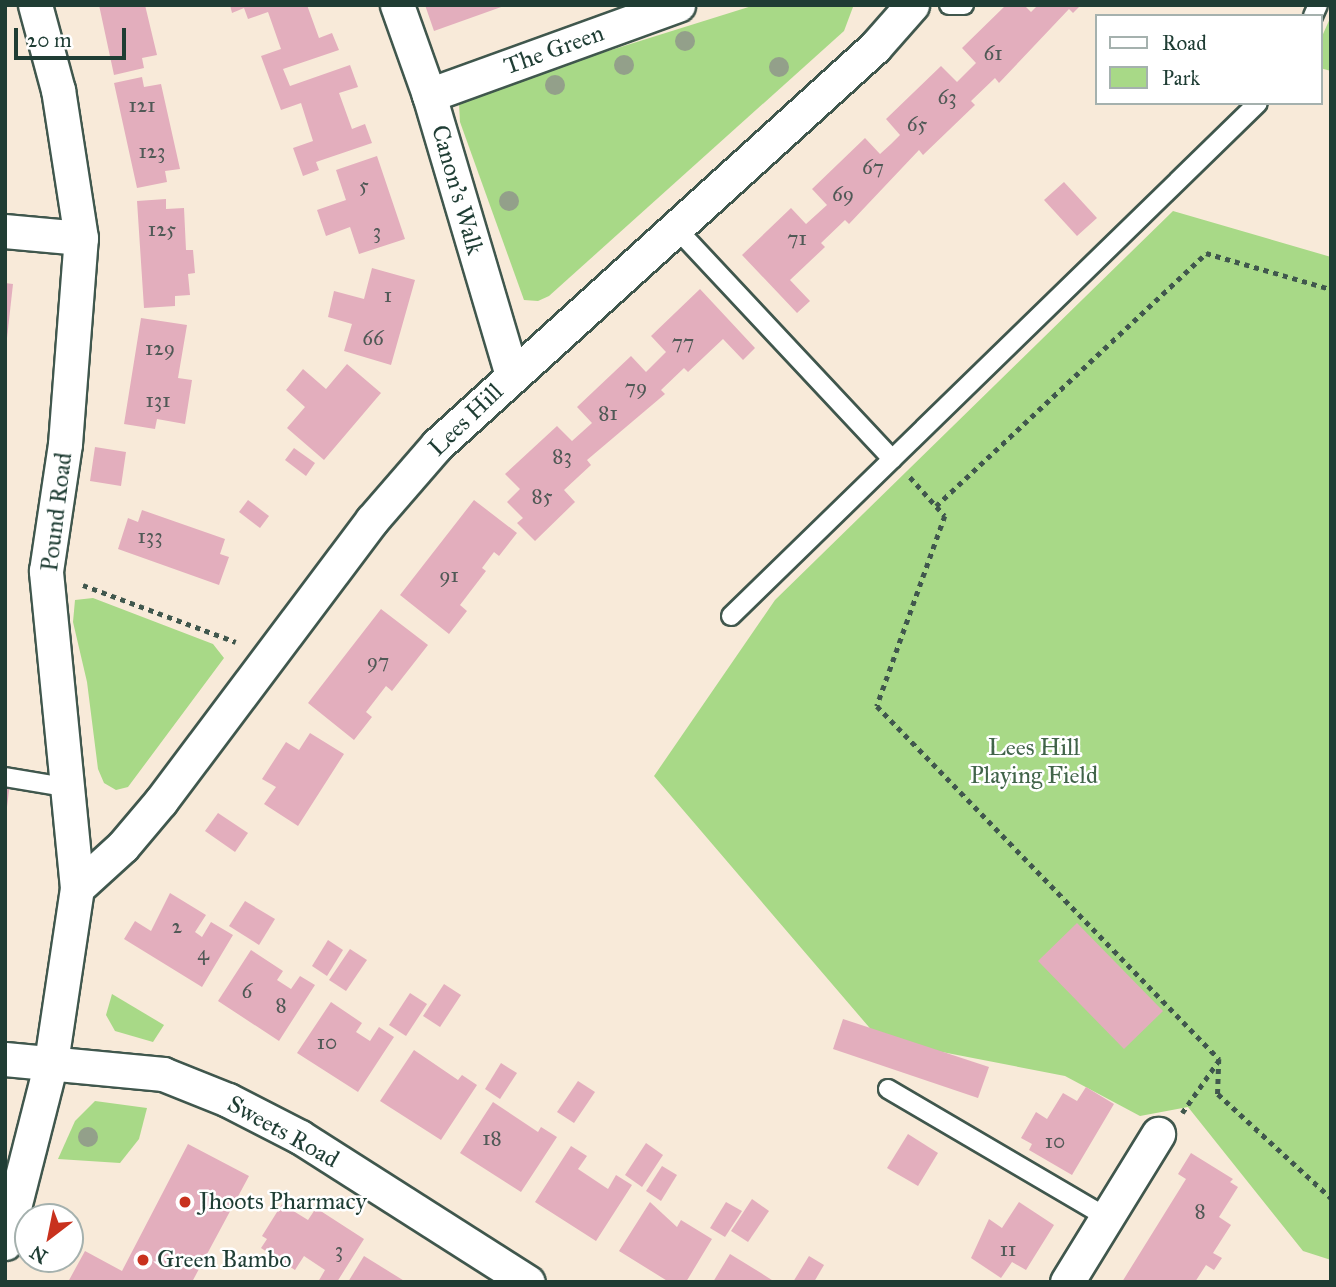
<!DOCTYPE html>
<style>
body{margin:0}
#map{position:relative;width:1336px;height:1287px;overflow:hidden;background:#f8ead9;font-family:"IM FELL Great Primer",serif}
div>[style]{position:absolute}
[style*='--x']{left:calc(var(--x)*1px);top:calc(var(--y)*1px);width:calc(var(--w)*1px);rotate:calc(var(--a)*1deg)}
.green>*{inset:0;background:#a8d987}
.building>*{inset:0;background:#e3aebd}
.path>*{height:4.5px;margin-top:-2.25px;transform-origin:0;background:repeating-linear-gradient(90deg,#40574d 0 5px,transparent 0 10px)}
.roads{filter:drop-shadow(2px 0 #40574d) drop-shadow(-2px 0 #40574d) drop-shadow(0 2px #40574d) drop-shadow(0 -2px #40574d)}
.lane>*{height:18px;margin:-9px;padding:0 9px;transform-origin:9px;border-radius:9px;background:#fff}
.street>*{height:33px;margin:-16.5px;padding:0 16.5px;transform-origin:16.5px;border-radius:16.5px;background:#fff}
.trees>*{width:20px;height:20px;margin:-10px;border-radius:50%;background:#93a08a}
.dots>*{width:19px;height:19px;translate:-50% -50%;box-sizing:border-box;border:4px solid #fff;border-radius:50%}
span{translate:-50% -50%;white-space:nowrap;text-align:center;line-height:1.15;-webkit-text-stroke:5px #fff;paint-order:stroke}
.number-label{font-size:21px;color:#505956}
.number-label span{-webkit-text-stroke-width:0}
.street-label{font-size:24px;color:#1f3d34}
.park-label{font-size:24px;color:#416449}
.poi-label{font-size:24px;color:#1f3d34}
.left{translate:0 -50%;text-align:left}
.frame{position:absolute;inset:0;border:7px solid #1f3d34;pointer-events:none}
.legend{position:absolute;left:1095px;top:14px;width:228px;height:91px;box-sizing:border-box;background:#fff;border:2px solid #a5b1ae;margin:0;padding:9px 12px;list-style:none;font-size:21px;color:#1f3d34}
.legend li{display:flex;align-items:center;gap:14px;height:35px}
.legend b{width:35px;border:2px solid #a5b1ae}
.north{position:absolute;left:14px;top:1203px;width:70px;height:70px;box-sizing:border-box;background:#fff;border:2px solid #a5b1ae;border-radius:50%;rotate:212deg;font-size:19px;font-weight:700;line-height:28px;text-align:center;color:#1f3d34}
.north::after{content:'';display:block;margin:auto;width:24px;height:32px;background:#c8321e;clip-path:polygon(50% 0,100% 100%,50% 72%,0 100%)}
.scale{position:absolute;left:14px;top:28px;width:112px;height:32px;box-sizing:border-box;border:4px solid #1f3d34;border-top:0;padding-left:9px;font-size:21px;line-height:24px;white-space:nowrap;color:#1f3d34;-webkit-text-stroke:5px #fff;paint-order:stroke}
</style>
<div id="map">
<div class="green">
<i style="clip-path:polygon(755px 5px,853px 7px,844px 31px,549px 296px,538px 301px,524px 300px,460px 122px,459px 104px,470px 94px)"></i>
<i style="clip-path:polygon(1331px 16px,1331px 71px,1320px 68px,1320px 41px)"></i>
<i style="clip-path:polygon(1173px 211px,1331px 257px,1331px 1260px,1303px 1251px,1188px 1107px,1140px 1116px,1065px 1076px,880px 1040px,654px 776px,775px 600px)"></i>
<i style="clip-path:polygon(93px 598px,213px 644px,224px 658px,128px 787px,116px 790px,104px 783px,98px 769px,87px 682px,73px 622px,75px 600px)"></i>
<i style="clip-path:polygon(112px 994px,164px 1025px,153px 1042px,115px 1031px,106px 1015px)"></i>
<i style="clip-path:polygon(95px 1101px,147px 1108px,139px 1139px,120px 1163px,58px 1159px,75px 1121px)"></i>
</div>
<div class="building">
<i style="clip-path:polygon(99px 5px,145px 5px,157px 55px,142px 58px,144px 68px,114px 75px)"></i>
<i style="clip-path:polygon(230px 5px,307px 5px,319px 38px,332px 33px,339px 50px,283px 69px,290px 86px,350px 65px,358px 87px,339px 93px,352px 129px,365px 124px,372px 143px,316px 162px,319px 170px,303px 176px,293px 148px,313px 141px,301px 103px,281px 110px,261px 56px,281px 49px,268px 12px,248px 19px,244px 8px,232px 13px)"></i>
<i style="clip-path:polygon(425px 5px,504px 5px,504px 6px,434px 31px)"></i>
<i style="clip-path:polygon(1006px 5px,1024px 5px,1031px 12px,1038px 5px,1081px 5px,1073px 13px,1069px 9px,999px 83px,995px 78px,971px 101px,975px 105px,923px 155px,919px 150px,849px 224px,845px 220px,821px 243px,825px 247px,790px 280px,810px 301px,797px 313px,742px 255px,791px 208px,806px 224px,827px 205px,812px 189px,865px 138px,880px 154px,891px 144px,900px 135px,886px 119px,941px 66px,957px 82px,976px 63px,962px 48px)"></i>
<i style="clip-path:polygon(142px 77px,144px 87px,161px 84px,180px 169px,165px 171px,167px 182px,137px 188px,114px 83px)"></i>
<i style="clip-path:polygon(377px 156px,405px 239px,359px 254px,350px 227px,326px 236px,317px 210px,346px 200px,336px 170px)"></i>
<i style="clip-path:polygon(1064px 182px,1097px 218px,1077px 236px,1044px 200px)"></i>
<i style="clip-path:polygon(166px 199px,166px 209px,184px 208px,186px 250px,193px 250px,195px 273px,188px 274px,190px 295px,175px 296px,175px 306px,144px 308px,137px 201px)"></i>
<i style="clip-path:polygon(372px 268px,415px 280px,391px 365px,344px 351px,352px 324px,328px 317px,334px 291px,364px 299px)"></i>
<i style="clip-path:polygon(5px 283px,13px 284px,7px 338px,5px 338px)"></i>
<i style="clip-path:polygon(700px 289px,755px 348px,743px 360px,723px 339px,688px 372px,684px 368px,661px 390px,665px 394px,587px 460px,591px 465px,564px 490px,575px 502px,535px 541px,517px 523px,523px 518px,507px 502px,520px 489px,505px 474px,557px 426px,572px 441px,592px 423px,577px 407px,631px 356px,646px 372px,666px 352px,651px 336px)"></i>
<i style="clip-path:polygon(141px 318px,187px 325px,178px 378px,192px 380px,185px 424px,157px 419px,155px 429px,124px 424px)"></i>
<i style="clip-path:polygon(347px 364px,381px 393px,324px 460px,287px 428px,305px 407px,286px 390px,303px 369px,326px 389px)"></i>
<i style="clip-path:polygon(95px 447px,126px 452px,121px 486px,90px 481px)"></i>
<i style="clip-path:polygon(294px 448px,315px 463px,306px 476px,285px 460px)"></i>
<i style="clip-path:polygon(248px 500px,269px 516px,260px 528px,239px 512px)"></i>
<i style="clip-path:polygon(474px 500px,517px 533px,499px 556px,494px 552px,482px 568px,486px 571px,460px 605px,467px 611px,449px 634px,400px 595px)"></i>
<i style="clip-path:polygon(142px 510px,225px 539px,220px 554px,229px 557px,219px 585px,118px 549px,128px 518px,138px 522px)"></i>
<i style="clip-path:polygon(381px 609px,428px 645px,392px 691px,386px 686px,366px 712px,372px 717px,354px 740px,308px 703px)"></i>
<i style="clip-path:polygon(310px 733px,344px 754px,298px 826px,264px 804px,276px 787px,262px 779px,286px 742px,299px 750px)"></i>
<i style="clip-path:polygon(5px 782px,10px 783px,7px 807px,5px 807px)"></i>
<i style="clip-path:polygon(218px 813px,248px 833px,235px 852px,205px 831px)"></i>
<i style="clip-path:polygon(170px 893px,206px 915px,195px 932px,202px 937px,211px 922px,233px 935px,202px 987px,124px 939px,135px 921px,151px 931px)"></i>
<i style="clip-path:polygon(245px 901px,275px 919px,259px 945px,229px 926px)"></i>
<i style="clip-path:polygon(1077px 923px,1163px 1011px,1124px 1049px,1038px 961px)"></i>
<i style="clip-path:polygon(328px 940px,343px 950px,327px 976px,312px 966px)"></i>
<i style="clip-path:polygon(350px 949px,367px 960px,346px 991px,329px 980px)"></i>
<i style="clip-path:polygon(251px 950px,283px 971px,277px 980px,291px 989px,300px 976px,315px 985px,279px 1041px,218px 1001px)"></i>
<i style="clip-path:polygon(444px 984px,461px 995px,440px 1027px,423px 1016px)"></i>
<i style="clip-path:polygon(410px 993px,427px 1004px,406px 1036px,389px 1025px)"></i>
<i style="clip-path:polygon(331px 1002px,362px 1023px,356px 1032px,370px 1041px,379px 1027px,394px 1037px,358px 1092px,297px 1053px)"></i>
<i style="clip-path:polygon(843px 1019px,989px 1067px,978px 1098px,833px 1049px)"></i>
<i style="clip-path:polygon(414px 1050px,458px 1080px,462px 1075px,477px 1085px,441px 1140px,380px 1101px)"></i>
<i style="clip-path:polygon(501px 1063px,517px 1073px,500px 1099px,485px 1089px)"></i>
<i style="clip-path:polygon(578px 1081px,595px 1092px,574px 1123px,557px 1112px)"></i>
<i style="clip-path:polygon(1086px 1087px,1114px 1104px,1072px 1175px,1029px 1150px,1032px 1144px,1021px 1138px,1036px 1112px,1047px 1119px,1063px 1093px,1077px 1101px)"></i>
<i style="clip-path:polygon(493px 1102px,538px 1132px,541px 1127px,557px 1137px,521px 1192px,460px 1153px)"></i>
<i style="clip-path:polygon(908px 1134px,938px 1153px,918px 1186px,887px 1168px)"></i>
<i style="clip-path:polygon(646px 1143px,663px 1155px,642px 1187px,625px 1175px)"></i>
<i style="clip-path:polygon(188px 1144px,249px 1176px,192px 1282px,68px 1282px,85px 1251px,122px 1271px)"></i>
<i style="clip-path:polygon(571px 1146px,587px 1156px,578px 1169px,608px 1189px,616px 1175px,632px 1185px,596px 1241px,535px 1202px)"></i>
<i style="clip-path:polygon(1191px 1153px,1233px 1179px,1230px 1182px,1238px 1187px,1219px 1217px,1231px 1225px,1213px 1253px,1222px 1258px,1214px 1270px,1206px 1265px,1195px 1282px,1122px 1282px,1186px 1179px,1178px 1174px)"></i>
<i style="clip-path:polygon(662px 1166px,677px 1175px,661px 1201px,646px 1191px)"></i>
<i style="clip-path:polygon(752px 1199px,769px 1211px,748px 1242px,731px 1231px)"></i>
<i style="clip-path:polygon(650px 1202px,677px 1227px,681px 1220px,712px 1239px,686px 1282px,669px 1282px,619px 1251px)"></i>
<i style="clip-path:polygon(726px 1202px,742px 1211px,725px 1237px,710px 1228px)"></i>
<i style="clip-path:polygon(1019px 1202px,1054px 1225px,1026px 1270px,1012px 1262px,1001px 1278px,971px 1258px,989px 1219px,1002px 1228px)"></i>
<i style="clip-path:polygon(282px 1204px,308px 1220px,316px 1208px,364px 1239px,337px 1282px,318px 1282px,325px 1270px,304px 1256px,295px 1270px,261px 1248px,267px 1239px,262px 1236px)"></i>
<i style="clip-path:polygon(730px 1254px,761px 1273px,775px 1282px,713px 1282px)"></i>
<i style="clip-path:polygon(364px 1256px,406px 1282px,348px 1282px)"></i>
<i style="clip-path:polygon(809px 1256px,824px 1265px,814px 1282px,793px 1282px)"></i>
</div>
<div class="path">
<i style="--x:910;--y:477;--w:52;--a:48.1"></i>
<i style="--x:945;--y:516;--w:202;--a:109.7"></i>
<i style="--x:877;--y:706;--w:492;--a:45.9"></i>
<i style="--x:1219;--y:1059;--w:35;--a:92"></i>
<i style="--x:1218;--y:1094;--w:154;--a:42.6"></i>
<i style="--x:936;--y:506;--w:370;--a:-43.1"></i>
<i style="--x:1206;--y:253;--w:130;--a:16.1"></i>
<i style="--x:83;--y:585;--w:163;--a:20.4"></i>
<i style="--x:1182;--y:1113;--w:65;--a:-55.1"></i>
</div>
<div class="roads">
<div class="lane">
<i style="--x:949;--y:5;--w:15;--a:0"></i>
<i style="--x:1313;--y:16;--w:12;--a:-66"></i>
<i style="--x:675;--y:227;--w:318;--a:46.9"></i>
<i style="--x:731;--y:616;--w:735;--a:-44.23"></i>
<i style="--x:5;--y:777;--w:67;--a:9.5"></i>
<i style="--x:888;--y:1089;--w:253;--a:30.4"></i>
</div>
<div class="street">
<i style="--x:397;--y:5;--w:96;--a:70.4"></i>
<i style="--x:429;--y:95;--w:293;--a:73.5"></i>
<i style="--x:429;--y:95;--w:265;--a:-19.9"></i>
<i style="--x:5;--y:231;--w:76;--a:5.3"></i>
<i style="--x:77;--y:888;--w:62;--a:-42.4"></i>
<i style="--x:123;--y:846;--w:59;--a:-49.8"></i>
<i style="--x:161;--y:801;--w:351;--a:-53.1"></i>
<i style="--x:372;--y:520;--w:99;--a:-49.1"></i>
<i style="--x:437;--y:445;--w:592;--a:-42.26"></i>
<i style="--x:875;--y:47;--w:56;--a:-48.6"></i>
<i style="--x:5;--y:1059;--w:159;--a:5.4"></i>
<i style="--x:163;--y:1074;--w:70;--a:21.8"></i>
<i style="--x:228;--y:1100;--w:81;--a:27.2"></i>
<i style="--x:300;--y:1137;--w:270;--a:32.5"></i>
<i style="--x:5;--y:1243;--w:187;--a:-75.7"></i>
<i style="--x:51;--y:1062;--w:176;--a:-81.5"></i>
<i style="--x:77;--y:888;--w:319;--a:-95.6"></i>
<i style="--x:46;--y:571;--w:128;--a:-81.5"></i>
<i style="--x:65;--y:444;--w:207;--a:-85.6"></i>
<i style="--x:81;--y:238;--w:150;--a:-98.8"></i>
<i style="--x:58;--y:90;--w:88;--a:-105.1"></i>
<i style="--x:1067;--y:1282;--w:174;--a:-58.4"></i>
</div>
</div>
<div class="trees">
<i style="left:685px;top:41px"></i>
<i style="left:624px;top:65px"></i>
<i style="left:779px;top:67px"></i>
<i style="left:555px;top:85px"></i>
<i style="left:509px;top:201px"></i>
<i style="left:88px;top:1137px"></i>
</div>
<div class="dots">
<i style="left:185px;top:1202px;background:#c8321e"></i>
<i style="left:143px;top:1260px;background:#c8321e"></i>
</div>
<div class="number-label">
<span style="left:993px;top:53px">61</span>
<span style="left:947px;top:97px">63</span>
<span style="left:142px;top:105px">121</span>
<span style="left:917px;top:124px">65</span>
<span style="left:152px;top:151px">123</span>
<span style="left:873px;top:167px">67</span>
<span style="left:364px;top:185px">5</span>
<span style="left:843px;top:194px">69</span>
<span style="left:162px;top:229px">125</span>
<span style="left:377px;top:231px">3</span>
<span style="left:797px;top:238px">71</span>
<span style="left:388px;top:295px">1</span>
<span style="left:373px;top:338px">66</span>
<span style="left:683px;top:342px">77</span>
<span style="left:160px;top:348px">129</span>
<span style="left:636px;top:387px">79</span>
<span style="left:158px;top:400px">131</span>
<span style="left:608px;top:413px">81</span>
<span style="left:562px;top:456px">83</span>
<span style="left:542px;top:496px">85</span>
<span style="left:150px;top:536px">133</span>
<span style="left:449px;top:575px">91</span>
<span style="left:378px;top:661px">97</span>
<span style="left:177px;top:926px">2</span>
<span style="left:203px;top:953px">4</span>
<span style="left:247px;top:991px">6</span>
<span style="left:281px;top:1005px">8</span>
<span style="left:327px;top:1042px">10</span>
<span style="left:492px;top:1138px">18</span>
<span style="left:1055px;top:1141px">10</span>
<span style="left:1200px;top:1211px">8</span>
<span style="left:1008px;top:1249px">11</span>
<span style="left:339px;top:1250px">3</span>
</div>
<div class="street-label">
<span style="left:554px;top:50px;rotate:-20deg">The Green</span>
<span style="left:457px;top:190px;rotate:74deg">Canon's Walk</span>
<span style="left:466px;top:420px;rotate:-44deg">Lees Hill</span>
<span style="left:57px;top:512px;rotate:-83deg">Pound Road</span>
<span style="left:283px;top:1132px;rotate:29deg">Sweets Road</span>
</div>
<div class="park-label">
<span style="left:1034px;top:762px">Lees Hill<br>Playing Field</span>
</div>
<div class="poi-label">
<span class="left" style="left:199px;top:1202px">Jhoots Pharmacy</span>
<span class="left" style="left:157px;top:1260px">Green Bambo</span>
</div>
<div class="frame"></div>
<ul class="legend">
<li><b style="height:9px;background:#fff"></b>Road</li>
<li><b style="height:19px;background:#a8d987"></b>Park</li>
</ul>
<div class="north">N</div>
<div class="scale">20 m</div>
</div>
